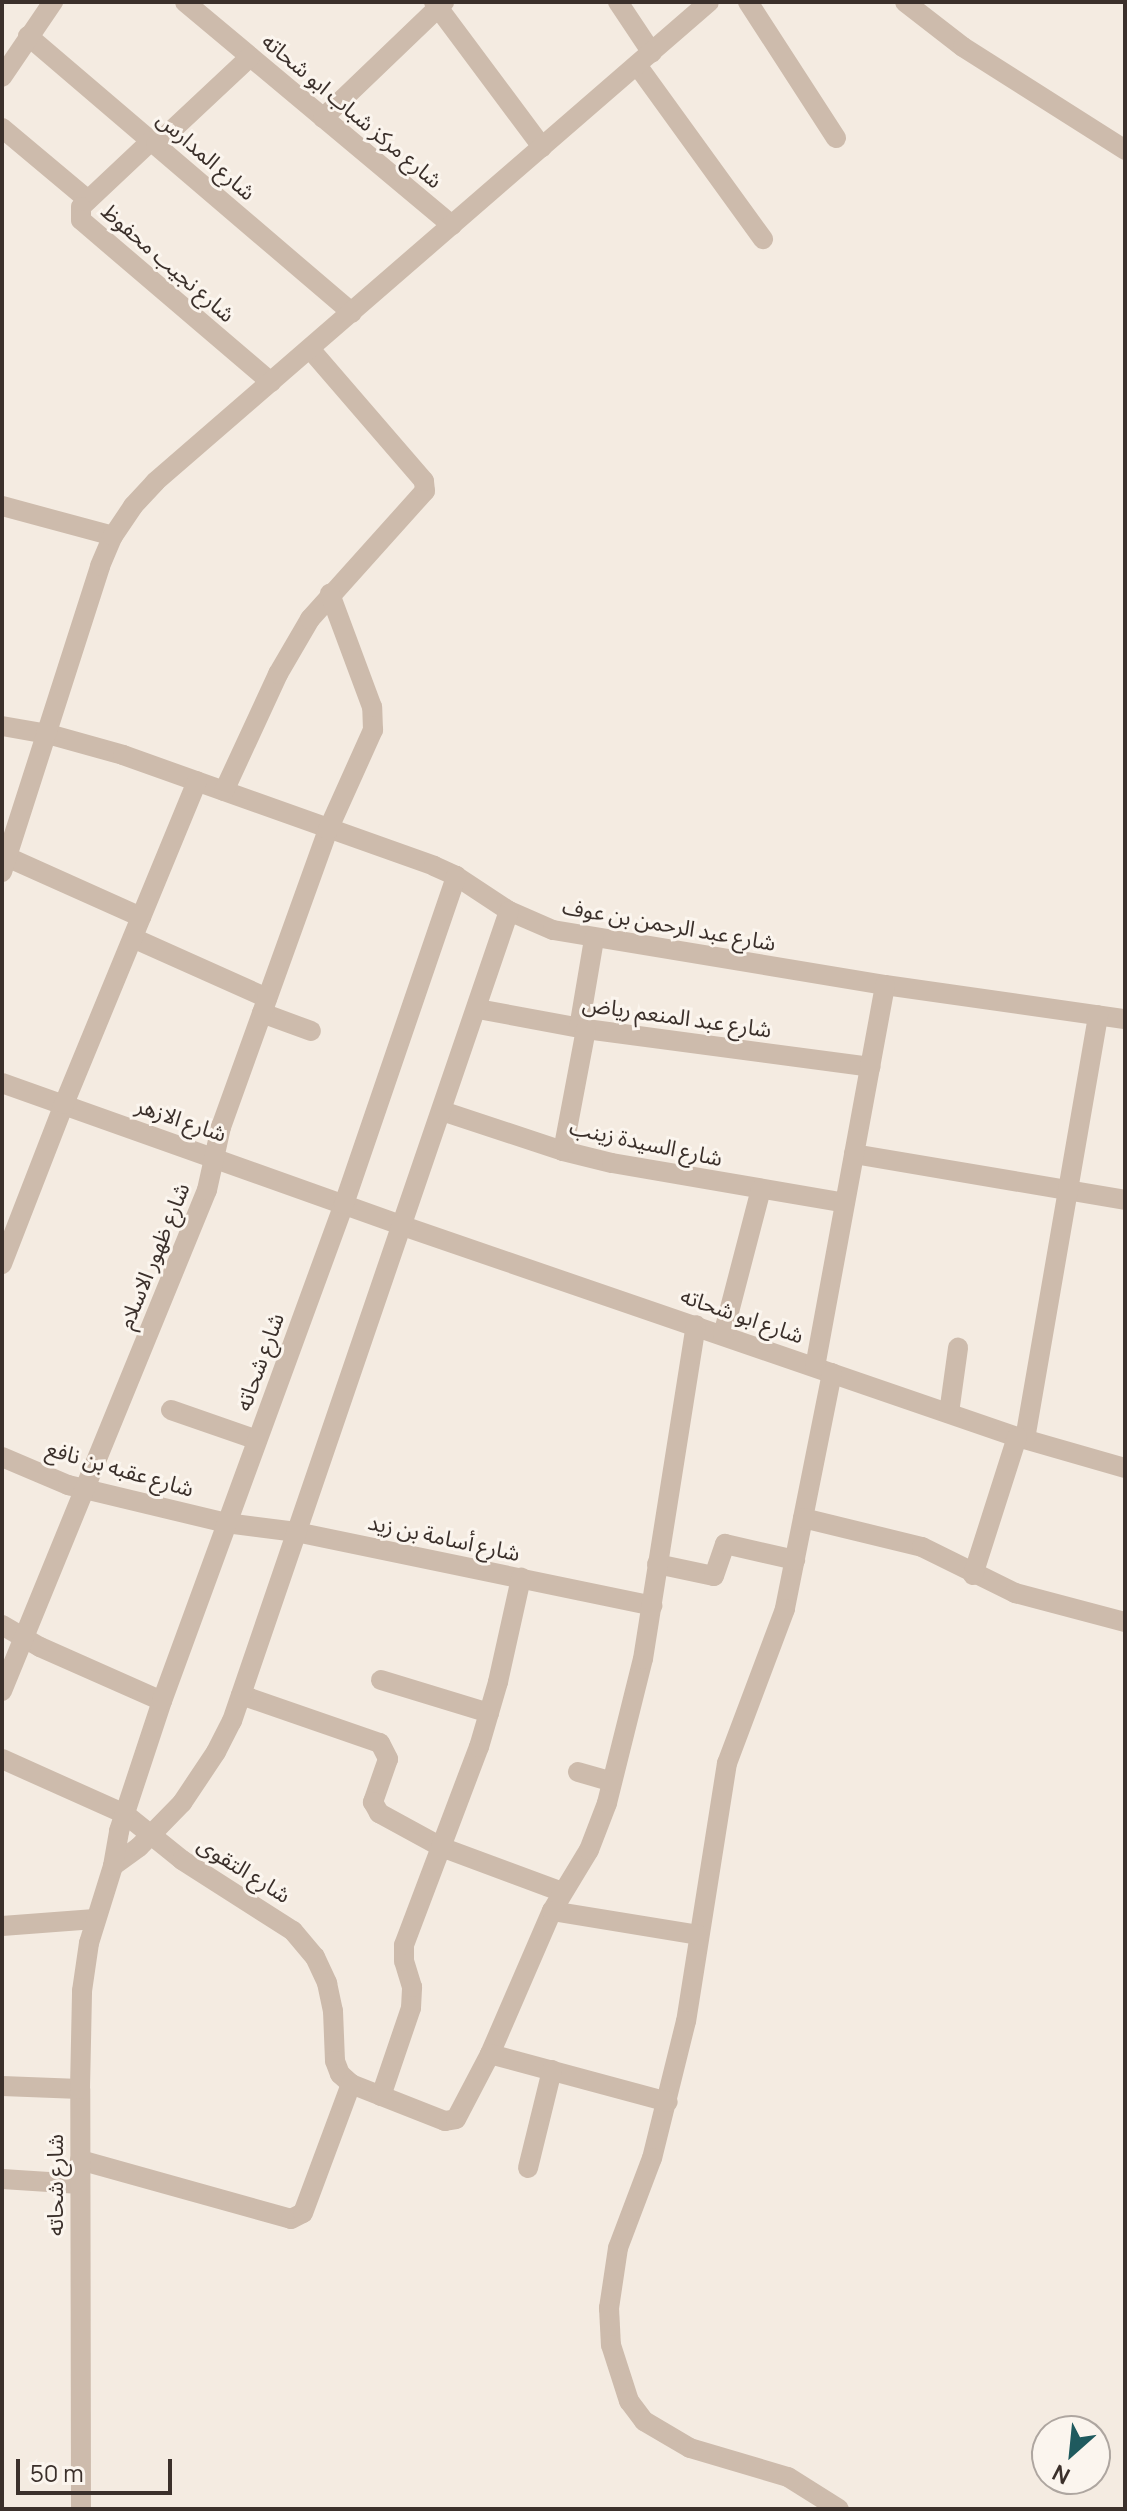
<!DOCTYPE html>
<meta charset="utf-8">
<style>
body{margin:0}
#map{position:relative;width:1127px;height:2511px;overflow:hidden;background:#f4ebe1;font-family:Manrope,"Noto Sans Arabic",sans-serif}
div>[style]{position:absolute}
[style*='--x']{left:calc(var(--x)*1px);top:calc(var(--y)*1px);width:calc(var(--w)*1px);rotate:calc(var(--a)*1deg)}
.minor>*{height:20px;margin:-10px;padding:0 10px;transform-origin:10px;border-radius:10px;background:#cdbbac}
span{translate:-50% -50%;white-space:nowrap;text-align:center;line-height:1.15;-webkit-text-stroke:6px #fbf5ee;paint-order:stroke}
.street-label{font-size:22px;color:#3b302b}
.frame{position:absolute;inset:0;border:4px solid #3b302b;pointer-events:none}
.north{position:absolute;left:1031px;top:2415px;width:80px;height:80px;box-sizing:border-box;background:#fbf5ee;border:2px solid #aea6a0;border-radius:50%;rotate:207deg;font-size:22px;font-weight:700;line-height:32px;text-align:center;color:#3b302b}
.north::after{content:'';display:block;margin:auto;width:28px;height:36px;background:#1f5a5e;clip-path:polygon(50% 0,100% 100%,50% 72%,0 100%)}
.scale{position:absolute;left:16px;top:2459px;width:156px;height:36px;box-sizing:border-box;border:4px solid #3b302b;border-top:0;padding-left:10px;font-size:24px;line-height:28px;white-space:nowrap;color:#3b302b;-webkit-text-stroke:6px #fbf5ee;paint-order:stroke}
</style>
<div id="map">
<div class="minor">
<i style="--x:185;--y:2;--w:348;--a:39.9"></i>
<i style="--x:434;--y:2;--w:181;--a:53.3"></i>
<i style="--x:618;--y:2;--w:61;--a:56.3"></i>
<i style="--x:748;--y:2;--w:162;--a:57.1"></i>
<i style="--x:905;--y:2;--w:73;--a:37.8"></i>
<i style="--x:963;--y:47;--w:192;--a:32.4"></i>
<i style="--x:28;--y:36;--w:426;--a:40.5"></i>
<i style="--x:637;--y:65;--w:215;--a:54.1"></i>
<i style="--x:2;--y:77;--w:91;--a:-55.8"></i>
<i style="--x:323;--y:118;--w:168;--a:-43.8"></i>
<i style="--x:2;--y:128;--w:112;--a:39.9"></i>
<i style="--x:151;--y:141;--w:96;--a:136.7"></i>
<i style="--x:81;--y:207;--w:13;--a:90"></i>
<i style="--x:81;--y:220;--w:250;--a:40.5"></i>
<i style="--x:156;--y:145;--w:129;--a:-43.1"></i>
<i style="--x:2;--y:506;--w:115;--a:15.1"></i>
<i style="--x:2;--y:726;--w:47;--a:9.9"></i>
<i style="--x:48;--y:734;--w:78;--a:15.6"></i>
<i style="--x:123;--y:755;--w:330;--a:19.6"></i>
<i style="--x:434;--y:866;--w:24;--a:24"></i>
<i style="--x:456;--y:876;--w:64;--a:33.4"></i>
<i style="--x:509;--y:911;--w:48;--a:23.4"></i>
<i style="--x:553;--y:930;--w:337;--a:9.4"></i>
<i style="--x:885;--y:985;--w:242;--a:8.1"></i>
<i style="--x:224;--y:791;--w:129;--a:-65.2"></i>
<i style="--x:278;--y:674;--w:64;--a:-59.8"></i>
<i style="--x:310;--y:619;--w:172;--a:-48.1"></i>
<i style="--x:425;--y:491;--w:10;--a:-96"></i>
<i style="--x:424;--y:481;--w:174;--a:-130.8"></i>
<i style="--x:7;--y:857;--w:147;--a:24.1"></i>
<i style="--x:2;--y:872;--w:321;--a:-72.2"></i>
<i style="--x:100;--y:566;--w:33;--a:-67"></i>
<i style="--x:113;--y:536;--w:36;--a:-56"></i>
<i style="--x:133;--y:506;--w:33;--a:-47"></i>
<i style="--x:155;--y:482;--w:733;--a:-40.91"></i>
<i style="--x:133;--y:938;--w:147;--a:24.1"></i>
<i style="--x:478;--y:1009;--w:110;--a:10.5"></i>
<i style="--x:586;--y:1029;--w:287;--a:7.6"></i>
<i style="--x:262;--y:1013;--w:52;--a:20.2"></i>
<i style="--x:579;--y:1028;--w:90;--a:-80.4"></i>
<i style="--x:2;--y:1083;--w:426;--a:19.6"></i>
<i style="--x:403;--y:1226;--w:649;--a:18.97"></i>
<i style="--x:1017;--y:1437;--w:112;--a:16"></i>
<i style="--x:442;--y:1111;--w:127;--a:18.3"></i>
<i style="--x:563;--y:1151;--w:50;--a:13.8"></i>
<i style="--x:612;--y:1163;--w:236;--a:9.7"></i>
<i style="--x:563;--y:1151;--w:124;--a:-79.3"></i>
<i style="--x:854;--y:1154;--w:275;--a:9.6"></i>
<i style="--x:2;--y:1264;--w:172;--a:-68.8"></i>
<i style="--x:64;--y:1104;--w:349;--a:-67.6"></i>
<i style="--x:723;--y:1335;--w:151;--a:-75.4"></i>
<i style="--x:815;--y:1367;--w:388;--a:-79.6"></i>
<i style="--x:832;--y:1373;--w:241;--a:101.3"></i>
<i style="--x:785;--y:1609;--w:165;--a:110.6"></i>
<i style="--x:727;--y:1763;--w:261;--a:99"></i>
<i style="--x:686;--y:2021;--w:141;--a:103.9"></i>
<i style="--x:652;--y:2158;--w:96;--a:110.7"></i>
<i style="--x:618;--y:2248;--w:61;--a:98.5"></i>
<i style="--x:609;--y:2308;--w:37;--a:87"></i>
<i style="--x:611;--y:2345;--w:59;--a:72.2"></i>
<i style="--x:629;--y:2401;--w:25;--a:53"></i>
<i style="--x:644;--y:2421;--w:53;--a:30.4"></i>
<i style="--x:690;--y:2448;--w:102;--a:16.5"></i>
<i style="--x:788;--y:2477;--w:60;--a:32.1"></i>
<i style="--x:171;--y:1410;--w:91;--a:19.2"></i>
<i style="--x:949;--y:1413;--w:66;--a:-82.1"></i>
<i style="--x:1025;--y:1439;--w:430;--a:-80.2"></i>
<i style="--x:2;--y:1457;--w:72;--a:23"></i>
<i style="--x:68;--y:1485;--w:163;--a:13.5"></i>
<i style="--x:226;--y:1523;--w:71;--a:7.3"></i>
<i style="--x:296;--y:1532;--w:364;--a:11.7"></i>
<i style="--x:803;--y:1518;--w:122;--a:13.7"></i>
<i style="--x:922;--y:1547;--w:104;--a:26.3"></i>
<i style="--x:1015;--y:1593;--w:114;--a:14.8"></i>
<i style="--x:657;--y:1564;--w:58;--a:11.9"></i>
<i style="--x:714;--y:1576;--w:34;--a:-71"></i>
<i style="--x:725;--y:1544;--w:72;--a:12.9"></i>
<i style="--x:973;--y:1575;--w:145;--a:-72.3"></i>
<i style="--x:2;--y:1625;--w:44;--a:30.1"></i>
<i style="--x:40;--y:1647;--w:133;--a:23.9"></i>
<i style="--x:381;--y:1680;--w:113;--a:17"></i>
<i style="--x:2;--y:1691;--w:541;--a:-67.75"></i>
<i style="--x:207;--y:1190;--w:65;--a:-77.5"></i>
<i style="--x:221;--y:1127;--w:316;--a:-70.2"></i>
<i style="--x:328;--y:830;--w:110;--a:-65.8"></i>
<i style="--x:373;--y:730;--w:23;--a:-92"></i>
<i style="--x:372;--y:707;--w:121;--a:-110.4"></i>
<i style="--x:241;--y:1695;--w:147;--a:19.1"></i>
<i style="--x:380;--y:1743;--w:18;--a:63"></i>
<i style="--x:388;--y:1759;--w:46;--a:109.2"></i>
<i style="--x:373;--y:1802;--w:13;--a:61"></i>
<i style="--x:379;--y:1813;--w:71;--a:28.7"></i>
<i style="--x:441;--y:1847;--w:129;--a:20.4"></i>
<i style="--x:2;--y:1759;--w:135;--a:24.1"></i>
<i style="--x:125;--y:1814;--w:73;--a:38.9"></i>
<i style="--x:182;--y:1860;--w:132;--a:32.6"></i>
<i style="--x:293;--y:1931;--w:34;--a:50"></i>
<i style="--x:315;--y:1957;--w:29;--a:65"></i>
<i style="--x:327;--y:1983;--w:29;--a:78"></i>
<i style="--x:333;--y:2011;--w:50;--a:87.7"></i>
<i style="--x:335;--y:2061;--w:14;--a:69"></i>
<i style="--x:340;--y:2074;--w:15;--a:42"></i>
<i style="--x:351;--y:2084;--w:101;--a:21.5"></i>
<i style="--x:445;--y:2121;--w:11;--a:-10"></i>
<i style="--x:456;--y:2119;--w:73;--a:-62.4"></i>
<i style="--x:490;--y:2054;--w:156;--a:-66.6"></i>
<i style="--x:552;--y:1911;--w:71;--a:-58.8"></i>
<i style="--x:589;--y:1850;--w:50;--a:-69"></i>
<i style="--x:607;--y:1803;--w:148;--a:-76"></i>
<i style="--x:643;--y:1659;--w:338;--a:-81"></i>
<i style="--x:578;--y:1772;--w:35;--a:16"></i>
<i style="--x:113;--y:1866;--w:32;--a:-36"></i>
<i style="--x:139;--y:1847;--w:62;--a:-45.7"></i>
<i style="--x:182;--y:1803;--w:61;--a:-56.3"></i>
<i style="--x:216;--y:1752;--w:35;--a:-63"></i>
<i style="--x:232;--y:1721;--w:856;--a:-71.12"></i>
<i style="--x:552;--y:1911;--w:148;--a:9.3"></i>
<i style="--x:2;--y:1926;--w:93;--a:-4.3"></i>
<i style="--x:490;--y:2054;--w:184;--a:15.1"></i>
<i style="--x:2;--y:2086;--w:78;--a:2.2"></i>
<i style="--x:381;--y:2096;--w:93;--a:-71.2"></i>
<i style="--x:411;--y:2008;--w:21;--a:-87"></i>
<i style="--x:412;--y:1987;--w:27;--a:-107"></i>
<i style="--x:404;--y:1961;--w:16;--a:-90"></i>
<i style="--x:404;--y:1945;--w:212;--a:-69.3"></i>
<i style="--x:479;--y:1747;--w:68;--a:-73.7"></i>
<i style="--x:498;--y:1682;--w:107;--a:-77.5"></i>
<i style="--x:80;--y:2160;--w:219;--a:15.6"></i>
<i style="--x:291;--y:2219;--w:13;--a:-27"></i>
<i style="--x:303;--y:2213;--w:138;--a:-69.6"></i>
<i style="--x:528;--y:2168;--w:101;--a:-76.2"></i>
<i style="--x:2;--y:2179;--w:78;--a:3.7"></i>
<i style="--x:81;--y:2509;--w:420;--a:-90.1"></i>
<i style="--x:80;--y:2089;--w:98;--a:-88.8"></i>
<i style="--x:82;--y:1991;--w:49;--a:-81.7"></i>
<i style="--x:89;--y:1943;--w:81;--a:-72.7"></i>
<i style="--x:113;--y:1866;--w:36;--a:-80"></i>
<i style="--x:119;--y:1831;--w:137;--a:-71.7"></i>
<i style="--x:162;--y:1701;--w:529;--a:-69.89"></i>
<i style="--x:344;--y:1204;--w:347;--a:-71.1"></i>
</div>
<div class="street-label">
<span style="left:352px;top:111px;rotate:40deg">شارع مركز شباب ابو شحاته</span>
<span style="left:206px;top:156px;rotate:41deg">شارع المدارس</span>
<span style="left:168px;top:263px;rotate:41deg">شارع نجيب محفوظ</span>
<span style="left:669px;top:925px;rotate:10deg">شارع عبد الرحمن بن عوف</span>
<span style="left:677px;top:1017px;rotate:8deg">شارع عبد المنعم رياض</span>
<span style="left:181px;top:1120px;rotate:19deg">شارع الازهر</span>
<span style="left:646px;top:1143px;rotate:12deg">شارع السيدة زينب</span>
<span style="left:154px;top:1256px;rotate:-68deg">شارع ظهور الاسلام</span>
<span style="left:742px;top:1316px;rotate:19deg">شارع ابو شحاته</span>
<span style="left:260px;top:1362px;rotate:-70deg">شارع شحاته</span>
<span style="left:120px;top:1469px;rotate:16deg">شارع عقبه بن نافع</span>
<span style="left:444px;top:1538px;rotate:12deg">شارع أسامة بن زيد</span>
<span style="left:244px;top:1870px;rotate:32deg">شارع التقوى</span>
<span style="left:56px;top:2185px;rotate:-90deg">شارع شحاته</span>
</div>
<div class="frame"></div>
<div class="north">N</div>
<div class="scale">50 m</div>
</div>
